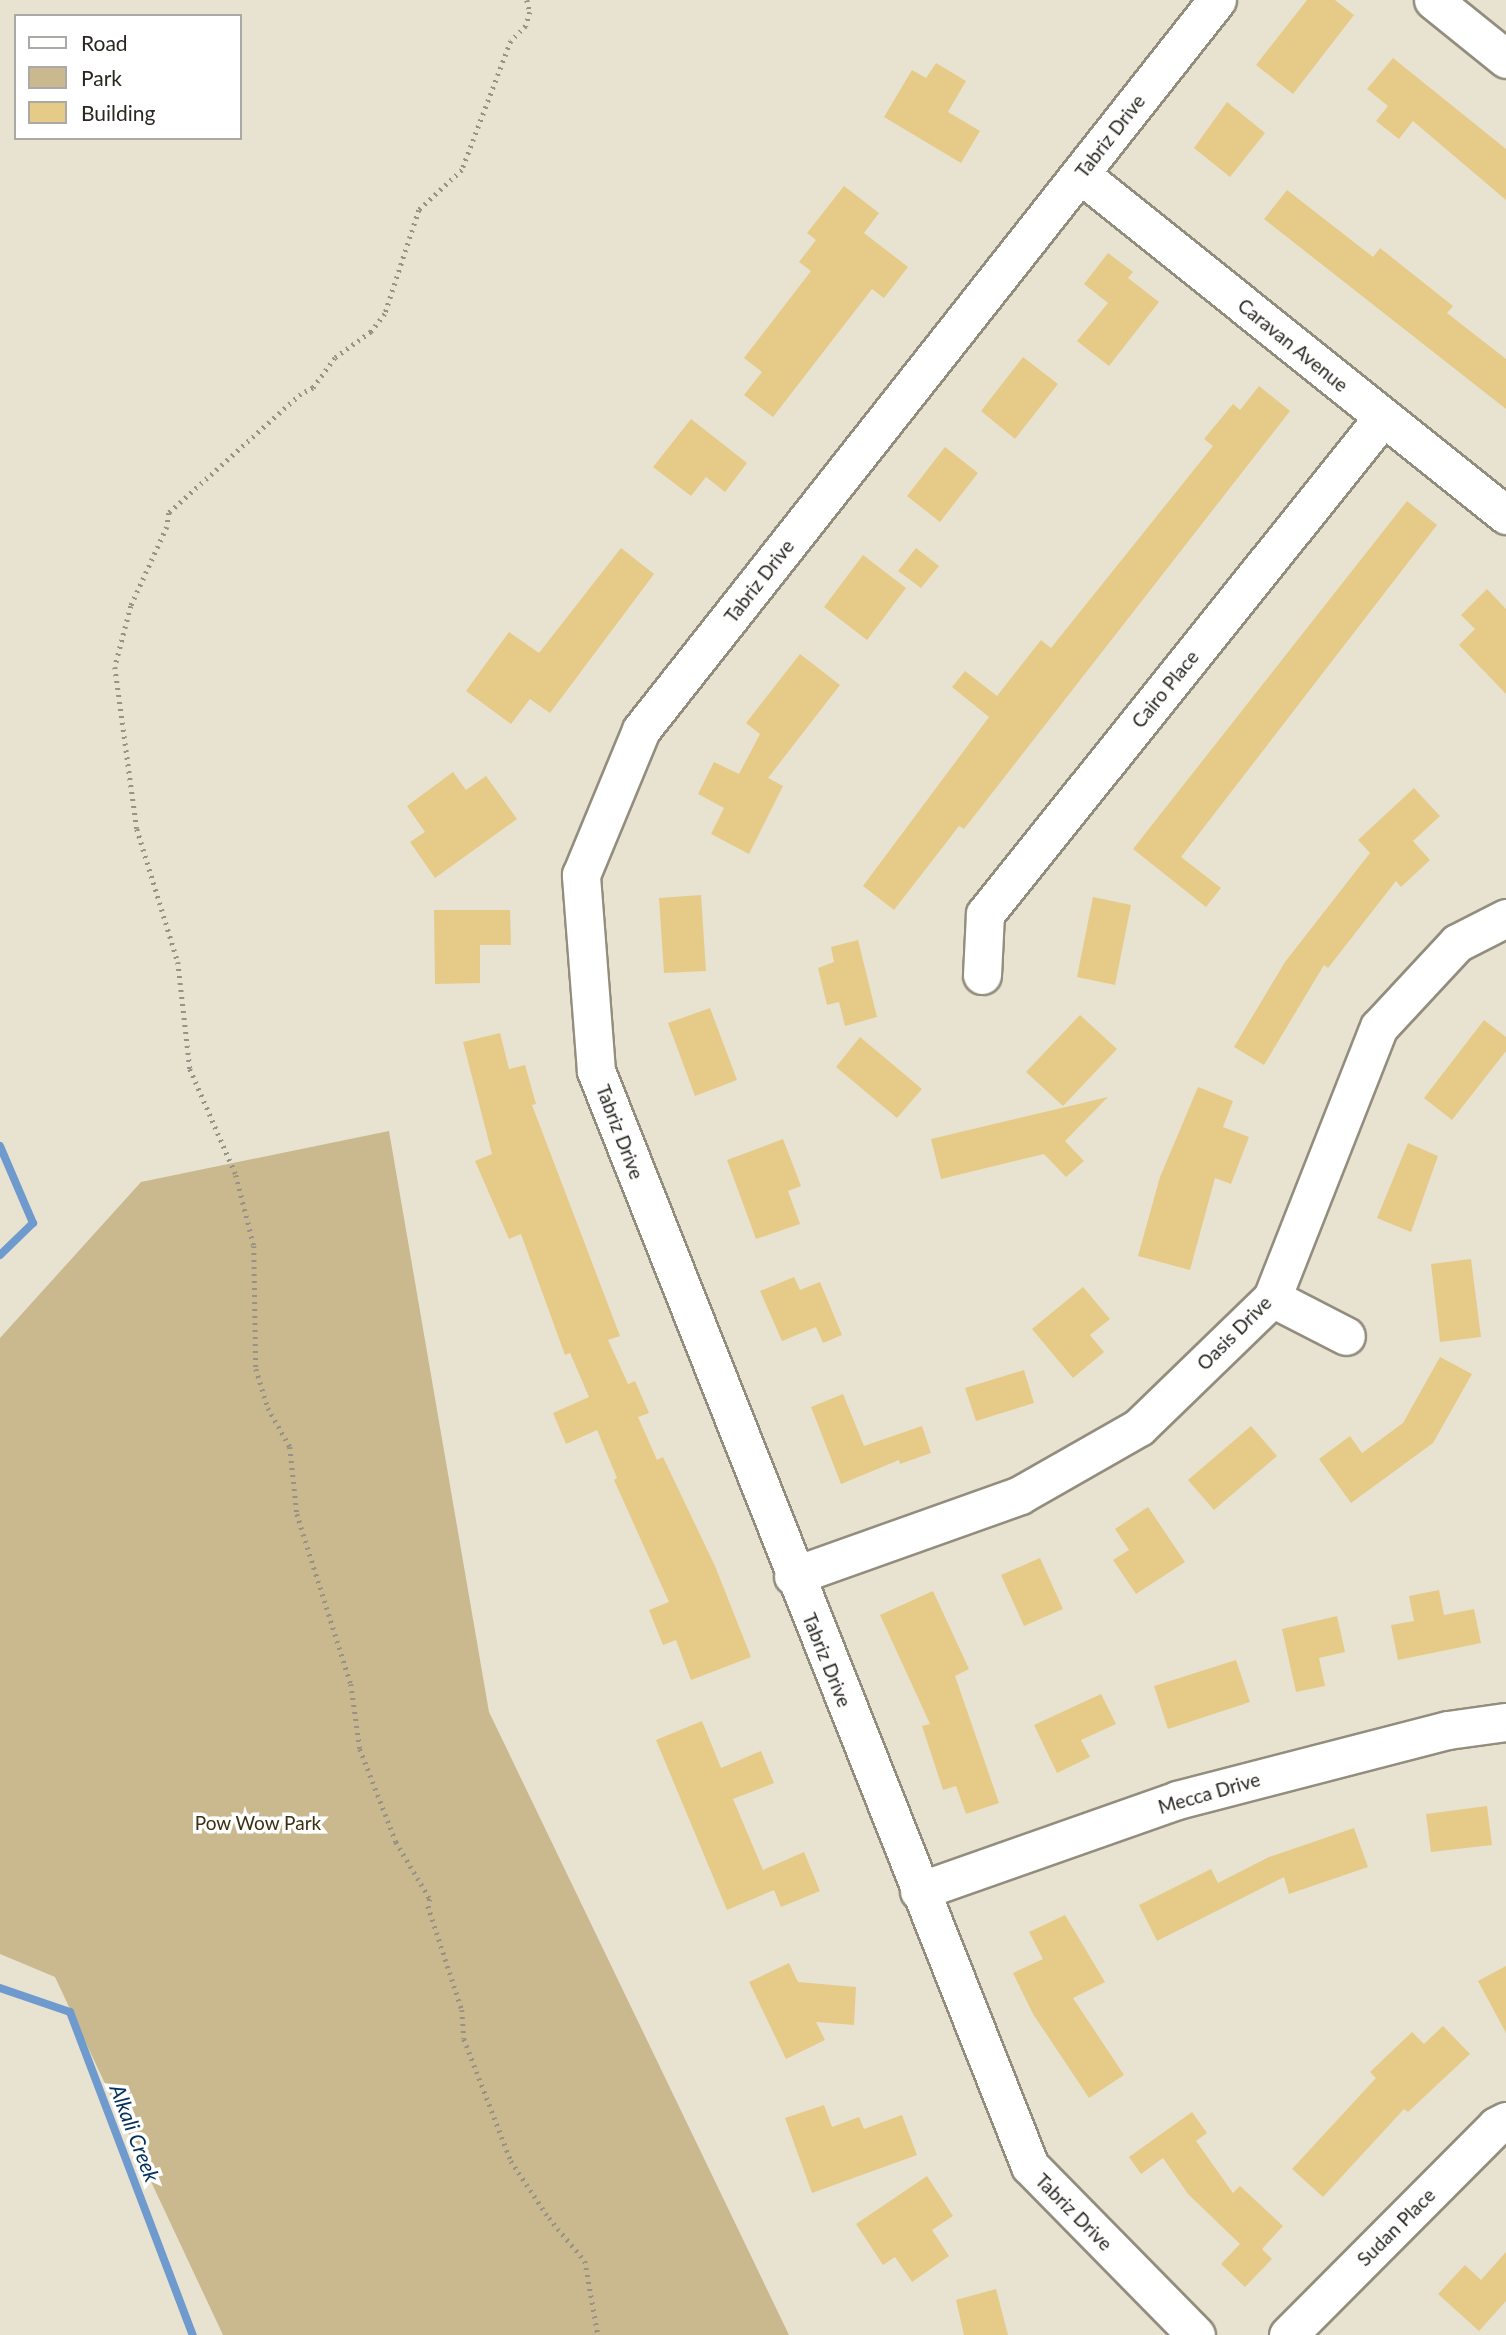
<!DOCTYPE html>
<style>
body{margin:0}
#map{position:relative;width:1506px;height:2335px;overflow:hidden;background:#e8e2d1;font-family:Lato,sans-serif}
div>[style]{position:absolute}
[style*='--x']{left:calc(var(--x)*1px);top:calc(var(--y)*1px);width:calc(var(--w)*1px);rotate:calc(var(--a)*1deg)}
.green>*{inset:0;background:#cab98e}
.stream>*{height:8px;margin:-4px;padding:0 4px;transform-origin:4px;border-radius:4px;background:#6f9ace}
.building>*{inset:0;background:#e6cb88}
.path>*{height:4.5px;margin-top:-2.25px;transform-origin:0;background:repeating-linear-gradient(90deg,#979286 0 2px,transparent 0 7px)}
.roads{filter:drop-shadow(2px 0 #938d7e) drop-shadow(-2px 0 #938d7e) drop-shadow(0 2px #938d7e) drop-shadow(0 -2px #938d7e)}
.minor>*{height:37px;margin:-18.5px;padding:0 18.5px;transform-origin:18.5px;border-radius:18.5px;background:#fff}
span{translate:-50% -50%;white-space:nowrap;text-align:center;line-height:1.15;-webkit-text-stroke:7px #fff;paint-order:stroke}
.street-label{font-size:19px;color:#2a2721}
.park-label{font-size:19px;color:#3a2f10}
.water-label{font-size:21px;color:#023160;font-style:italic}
.legend{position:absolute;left:14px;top:14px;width:228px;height:126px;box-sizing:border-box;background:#fff;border:2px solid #aaa9a6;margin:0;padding:9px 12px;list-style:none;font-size:21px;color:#2a2721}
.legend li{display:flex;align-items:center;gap:14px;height:35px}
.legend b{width:35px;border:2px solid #aaa9a6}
</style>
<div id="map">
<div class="green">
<i style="clip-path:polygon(389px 1131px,489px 1712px,789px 2335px,223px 2335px,55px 1977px,0 1954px,0 1338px,141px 1182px)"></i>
</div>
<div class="stream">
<i style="--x:0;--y:1146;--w:84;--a:66.8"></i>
<i style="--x:33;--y:1223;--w:46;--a:135.9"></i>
<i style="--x:0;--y:1988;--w:74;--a:18.9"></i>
<i style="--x:70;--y:2012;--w:346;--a:69.2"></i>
</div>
<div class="building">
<i style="clip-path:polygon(1307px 0,1335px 0,1354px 15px,1293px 94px,1256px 65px)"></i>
<i style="clip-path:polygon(1393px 58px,1506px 149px,1506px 200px,1413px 121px,1399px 139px,1376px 121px,1388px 106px,1367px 89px)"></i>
<i style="clip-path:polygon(936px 63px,966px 81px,948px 112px,980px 131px,961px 163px,884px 117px,912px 70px,926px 78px)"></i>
<i style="clip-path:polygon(1227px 102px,1265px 133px,1230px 177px,1194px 148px)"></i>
<i style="clip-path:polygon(844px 186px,879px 213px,864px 233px,908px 267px,884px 298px,872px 289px,773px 417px,744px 395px,762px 372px,744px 358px,811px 271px,799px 262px,816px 240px,807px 233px)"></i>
<i style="clip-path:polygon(1287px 190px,1373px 257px,1380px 248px,1453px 306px,1447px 313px,1506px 359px,1506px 409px,1264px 219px)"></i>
<i style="clip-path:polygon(1108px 253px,1133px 272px,1128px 278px,1159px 302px,1109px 366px,1077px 341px,1108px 303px,1084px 284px)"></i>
<i style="clip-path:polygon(1023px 357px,1058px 384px,1015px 439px,981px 411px)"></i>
<i style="clip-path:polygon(1259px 386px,1290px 411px,964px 829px,959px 826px,894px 910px,863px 886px,989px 717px,952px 687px,965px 671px,997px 696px,1041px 640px,1051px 648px,1213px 446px,1204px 439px,1233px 404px,1240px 410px)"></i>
<i style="clip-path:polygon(691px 419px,747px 463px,725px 492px,706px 477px,691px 496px,653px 467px)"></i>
<i style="clip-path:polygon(945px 447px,978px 473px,940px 522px,907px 496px)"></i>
<i style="clip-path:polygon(1407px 501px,1437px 525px,1181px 857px,1221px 888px,1206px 907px,1133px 849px)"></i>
<i style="clip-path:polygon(621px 548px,654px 574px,550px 713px,530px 699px,511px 724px,466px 691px,509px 632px,539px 653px)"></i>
<i style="clip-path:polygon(916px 548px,939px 566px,921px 588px,898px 571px)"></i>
<i style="clip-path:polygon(863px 555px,906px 588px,867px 640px,824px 607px)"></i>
<i style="clip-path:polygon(1487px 589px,1506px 609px,1506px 694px,1459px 645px,1475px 629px,1461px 615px)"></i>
<i style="clip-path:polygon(800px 654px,840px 685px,768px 778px,783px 786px,749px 854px,711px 834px,724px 808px,698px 794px,714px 762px,739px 774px,760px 734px,746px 723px)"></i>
<i style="clip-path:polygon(453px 772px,466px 790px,486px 776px,517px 819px,435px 878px,410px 842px,425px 832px,407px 806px)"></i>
<i style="clip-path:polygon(1414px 788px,1440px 816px,1413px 841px,1430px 860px,1401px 887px,1396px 881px,1328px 968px,1324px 965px,1264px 1065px,1234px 1047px,1285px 962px,1370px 853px,1358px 840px)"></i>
<i style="clip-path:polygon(701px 895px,706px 971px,664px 973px,659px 898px)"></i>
<i style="clip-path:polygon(1093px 897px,1131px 905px,1115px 985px,1077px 977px)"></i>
<i style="clip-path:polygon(434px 910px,510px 910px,511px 945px,480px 945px,480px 983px,435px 984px)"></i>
<i style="clip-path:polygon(858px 940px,877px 1017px,845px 1026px,839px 1002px,827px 1005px,818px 968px,834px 962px,831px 947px)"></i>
<i style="clip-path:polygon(710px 1008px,737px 1080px,695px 1096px,668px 1023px)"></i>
<i style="clip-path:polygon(1080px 1015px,1117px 1049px,1063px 1106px,1026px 1072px)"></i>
<i style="clip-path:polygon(1484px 1020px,1506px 1037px,1506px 1051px,1452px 1120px,1424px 1098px)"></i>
<i style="clip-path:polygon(500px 1033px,509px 1069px,525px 1065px,536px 1104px,532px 1105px,620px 1336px,608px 1340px,628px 1384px,635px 1381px,649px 1413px,638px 1417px,657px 1460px,663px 1457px,715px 1566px,751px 1657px,691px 1680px,676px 1640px,663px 1645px,649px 1610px,669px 1602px,614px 1480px,617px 1478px,597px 1430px,566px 1444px,553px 1413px,589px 1397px,570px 1353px,565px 1355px,521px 1234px,509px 1239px,475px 1161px,492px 1154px,463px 1042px)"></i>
<i style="clip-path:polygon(860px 1037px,922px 1089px,897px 1118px,836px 1067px)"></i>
<i style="clip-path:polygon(1198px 1087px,1233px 1101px,1223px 1127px,1249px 1137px,1231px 1184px,1215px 1178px,1190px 1270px,1138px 1256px,1160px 1177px)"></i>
<i style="clip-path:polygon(1108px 1097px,1065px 1141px,1084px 1161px,1066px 1177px,1044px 1154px,941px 1179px,931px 1139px)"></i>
<i style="clip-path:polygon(783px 1139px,801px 1186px,788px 1191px,800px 1224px,756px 1239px,727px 1160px)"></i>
<i style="clip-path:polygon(1408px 1143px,1438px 1156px,1411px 1232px,1377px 1218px)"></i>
<i style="clip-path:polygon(1471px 1259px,1481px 1337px,1440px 1342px,1431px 1264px)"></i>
<i style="clip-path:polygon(794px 1277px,800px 1290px,820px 1282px,842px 1335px,823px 1343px,816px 1327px,782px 1341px,760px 1291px)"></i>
<i style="clip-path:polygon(1083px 1287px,1110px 1319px,1090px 1335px,1104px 1352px,1073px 1378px,1032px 1329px)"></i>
<i style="clip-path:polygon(1440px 1357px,1472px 1374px,1433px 1443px,1351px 1503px,1319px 1459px,1350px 1436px,1362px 1453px,1403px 1423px)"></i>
<i style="clip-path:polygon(1024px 1370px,1034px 1403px,976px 1421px,965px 1388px)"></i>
<i style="clip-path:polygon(843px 1394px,864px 1446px,922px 1426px,931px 1453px,900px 1464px,899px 1460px,841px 1484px,811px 1407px)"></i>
<i style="clip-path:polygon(1251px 1426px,1277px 1456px,1214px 1510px,1188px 1480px)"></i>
<i style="clip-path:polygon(1148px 1507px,1185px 1562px,1136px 1594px,1113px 1560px,1129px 1550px,1115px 1529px)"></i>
<i style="clip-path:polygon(1040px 1558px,1063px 1609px,1024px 1626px,1001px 1575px)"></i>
<i style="clip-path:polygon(1439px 1590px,1444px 1615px,1474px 1609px,1481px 1643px,1398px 1660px,1391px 1625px,1414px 1621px,1409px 1596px)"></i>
<i style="clip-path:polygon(933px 1591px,969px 1669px,955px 1676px,999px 1803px,966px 1814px,956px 1786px,943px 1790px,922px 1726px,930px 1724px,880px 1615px)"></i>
<i style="clip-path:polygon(1337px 1616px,1345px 1652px,1319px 1658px,1325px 1686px,1296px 1692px,1282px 1629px)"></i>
<i style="clip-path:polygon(1236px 1660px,1250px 1702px,1168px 1729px,1154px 1686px)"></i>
<i style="clip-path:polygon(1101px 1694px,1116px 1724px,1081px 1740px,1090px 1757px,1057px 1773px,1034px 1725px)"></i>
<i style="clip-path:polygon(702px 1721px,721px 1768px,761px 1751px,774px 1783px,733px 1799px,763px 1870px,804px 1852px,820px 1891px,781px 1907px,774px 1890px,727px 1910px,656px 1740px)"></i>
<i style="clip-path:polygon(1487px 1806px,1492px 1845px,1431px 1852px,1426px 1814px)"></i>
<i style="clip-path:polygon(1354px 1828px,1368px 1867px,1289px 1894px,1284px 1877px,1157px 1941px,1139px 1905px,1211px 1869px,1218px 1883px,1269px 1857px)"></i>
<i style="clip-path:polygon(1065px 1915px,1105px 1982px,1073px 1998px,1124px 2075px,1089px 2098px,1033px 2014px,1013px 1973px,1043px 1959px,1029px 1932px)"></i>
<i style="clip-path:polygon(789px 1963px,798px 1982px,856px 1987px,854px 2025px,816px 2022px,825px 2040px,786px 2059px,749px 1982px)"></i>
<i style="clip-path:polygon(1506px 1966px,1506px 2033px,1478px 1981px)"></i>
<i style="clip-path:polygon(1443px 2026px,1470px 2054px,1408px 2112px,1404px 2109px,1323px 2197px,1292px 2169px,1376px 2078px,1370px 2072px,1412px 2032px,1424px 2044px)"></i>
<i style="clip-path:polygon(824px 2105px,832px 2127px,859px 2117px,864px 2129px,902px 2115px,917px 2155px,812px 2193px,785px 2118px)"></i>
<i style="clip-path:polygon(1192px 2112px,1207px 2133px,1196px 2141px,1233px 2193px,1240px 2186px,1283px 2226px,1262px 2249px,1272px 2259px,1245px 2287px,1221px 2264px,1240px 2244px,1188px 2194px,1163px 2158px,1141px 2174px,1129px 2157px)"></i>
<i style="clip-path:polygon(927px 2176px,953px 2216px,932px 2230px,949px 2256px,912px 2282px,895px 2257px,883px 2265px,856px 2224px)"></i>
<i style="clip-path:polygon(1506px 2252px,1506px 2301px,1479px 2331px,1438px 2294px,1465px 2265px,1481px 2280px)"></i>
<i style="clip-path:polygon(996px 2289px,1008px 2335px,964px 2335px,956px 2300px)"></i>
</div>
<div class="path">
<i style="--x:527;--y:0;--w:12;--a:76"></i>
<i style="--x:530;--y:12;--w:15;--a:106"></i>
<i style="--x:526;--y:26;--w:21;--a:135"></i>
<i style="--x:511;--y:41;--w:138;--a:110.8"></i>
<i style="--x:462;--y:170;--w:59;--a:137.1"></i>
<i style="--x:419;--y:210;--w:109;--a:108.1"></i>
<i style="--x:385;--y:314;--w:23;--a:128"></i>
<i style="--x:371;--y:332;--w:44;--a:144.2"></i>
<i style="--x:335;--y:358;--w:37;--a:126"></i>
<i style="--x:313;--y:388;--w:13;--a:153"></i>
<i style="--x:301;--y:394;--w:178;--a:138"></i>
<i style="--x:169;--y:513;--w:14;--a:98"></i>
<i style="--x:167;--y:527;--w:87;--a:114.5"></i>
<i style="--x:131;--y:606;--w:63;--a:104.7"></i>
<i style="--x:115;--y:667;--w:163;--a:82.3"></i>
<i style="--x:137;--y:829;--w:139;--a:72.9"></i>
<i style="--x:178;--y:962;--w:108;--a:83.6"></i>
<i style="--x:190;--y:1069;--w:116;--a:66.5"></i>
<i style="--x:236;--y:1175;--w:73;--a:75.8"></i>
<i style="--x:254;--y:1246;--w:123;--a:89.1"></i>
<i style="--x:256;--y:1369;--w:41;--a:72.9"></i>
<i style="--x:268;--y:1408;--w:45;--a:60.6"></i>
<i style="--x:290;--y:1447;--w:67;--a:84"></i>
<i style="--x:297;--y:1514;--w:178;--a:72.4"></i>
<i style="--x:351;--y:1684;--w:66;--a:82.1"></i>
<i style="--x:360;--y:1749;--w:100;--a:68.8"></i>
<i style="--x:396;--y:1842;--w:66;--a:59.2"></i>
<i style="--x:430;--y:1899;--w:7;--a:106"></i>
<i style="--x:428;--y:1906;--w:109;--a:71.9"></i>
<i style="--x:462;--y:2010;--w:29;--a:86"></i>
<i style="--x:464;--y:2039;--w:131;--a:68.9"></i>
<i style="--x:511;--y:2161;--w:69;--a:56.3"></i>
<i style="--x:549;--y:2218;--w:56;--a:50.1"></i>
<i style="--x:585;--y:2261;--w:75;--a:80"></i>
</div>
<div class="roads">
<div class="minor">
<i style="--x:1433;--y:0;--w:94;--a:38.9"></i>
<i style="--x:1080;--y:174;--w:546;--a:38.68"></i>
<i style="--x:982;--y:975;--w:61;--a:-87.2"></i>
<i style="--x:985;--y:914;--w:637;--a:-51.31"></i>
<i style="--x:1272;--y:1298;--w:83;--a:27.2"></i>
<i style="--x:793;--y:1576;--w:241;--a:-19.6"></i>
<i style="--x:1020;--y:1495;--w:137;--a:-29.7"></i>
<i style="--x:1139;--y:1427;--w:185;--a:-44.1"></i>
<i style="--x:1272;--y:1298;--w:291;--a:-68.5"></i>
<i style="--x:1379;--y:1027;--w:115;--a:-47.1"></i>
<i style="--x:1457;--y:943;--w:55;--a:-27"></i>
<i style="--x:919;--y:1891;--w:274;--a:-19.4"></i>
<i style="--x:1177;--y:1800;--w:280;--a:-14.5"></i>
<i style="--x:1448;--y:1730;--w:59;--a:-7.9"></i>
<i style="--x:1196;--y:2335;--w:237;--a:-134.5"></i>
<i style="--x:1030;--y:2166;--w:1178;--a:-111.62"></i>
<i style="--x:596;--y:1071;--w:197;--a:-94.4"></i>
<i style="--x:581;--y:875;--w:157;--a:-67.5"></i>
<i style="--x:641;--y:730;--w:930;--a:-51.73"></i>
<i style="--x:1288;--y:2335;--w:295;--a:-45.1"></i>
<i style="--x:1496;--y:2126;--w:11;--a:-27"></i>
</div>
</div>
<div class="street-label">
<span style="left:1110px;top:136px;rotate:-52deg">Tabriz Drive</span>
<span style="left:1293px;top:345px;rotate:39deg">Caravan Avenue</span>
<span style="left:759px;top:581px;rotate:-52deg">Tabriz Drive</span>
<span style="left:1165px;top:689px;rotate:-51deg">Cairo Place</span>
<span style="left:620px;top:1132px;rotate:69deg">Tabriz Drive</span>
<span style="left:1234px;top:1333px;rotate:-45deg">Oasis Drive</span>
<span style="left:827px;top:1660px;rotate:68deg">Tabriz Drive</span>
<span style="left:1209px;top:1793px;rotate:-16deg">Mecca Drive</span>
<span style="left:1074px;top:2212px;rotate:45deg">Tabriz Drive</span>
<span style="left:1396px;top:2227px;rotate:-45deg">Sudan Place</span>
</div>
<div class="park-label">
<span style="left:258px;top:1823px">Pow Wow Park</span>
</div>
<div class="water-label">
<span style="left:135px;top:2133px;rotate:69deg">Alkali Creek</span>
</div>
<ul class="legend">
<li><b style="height:9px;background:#fff"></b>Road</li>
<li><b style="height:19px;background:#cab98e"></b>Park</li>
<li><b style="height:19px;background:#e6cb88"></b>Building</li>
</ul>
</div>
